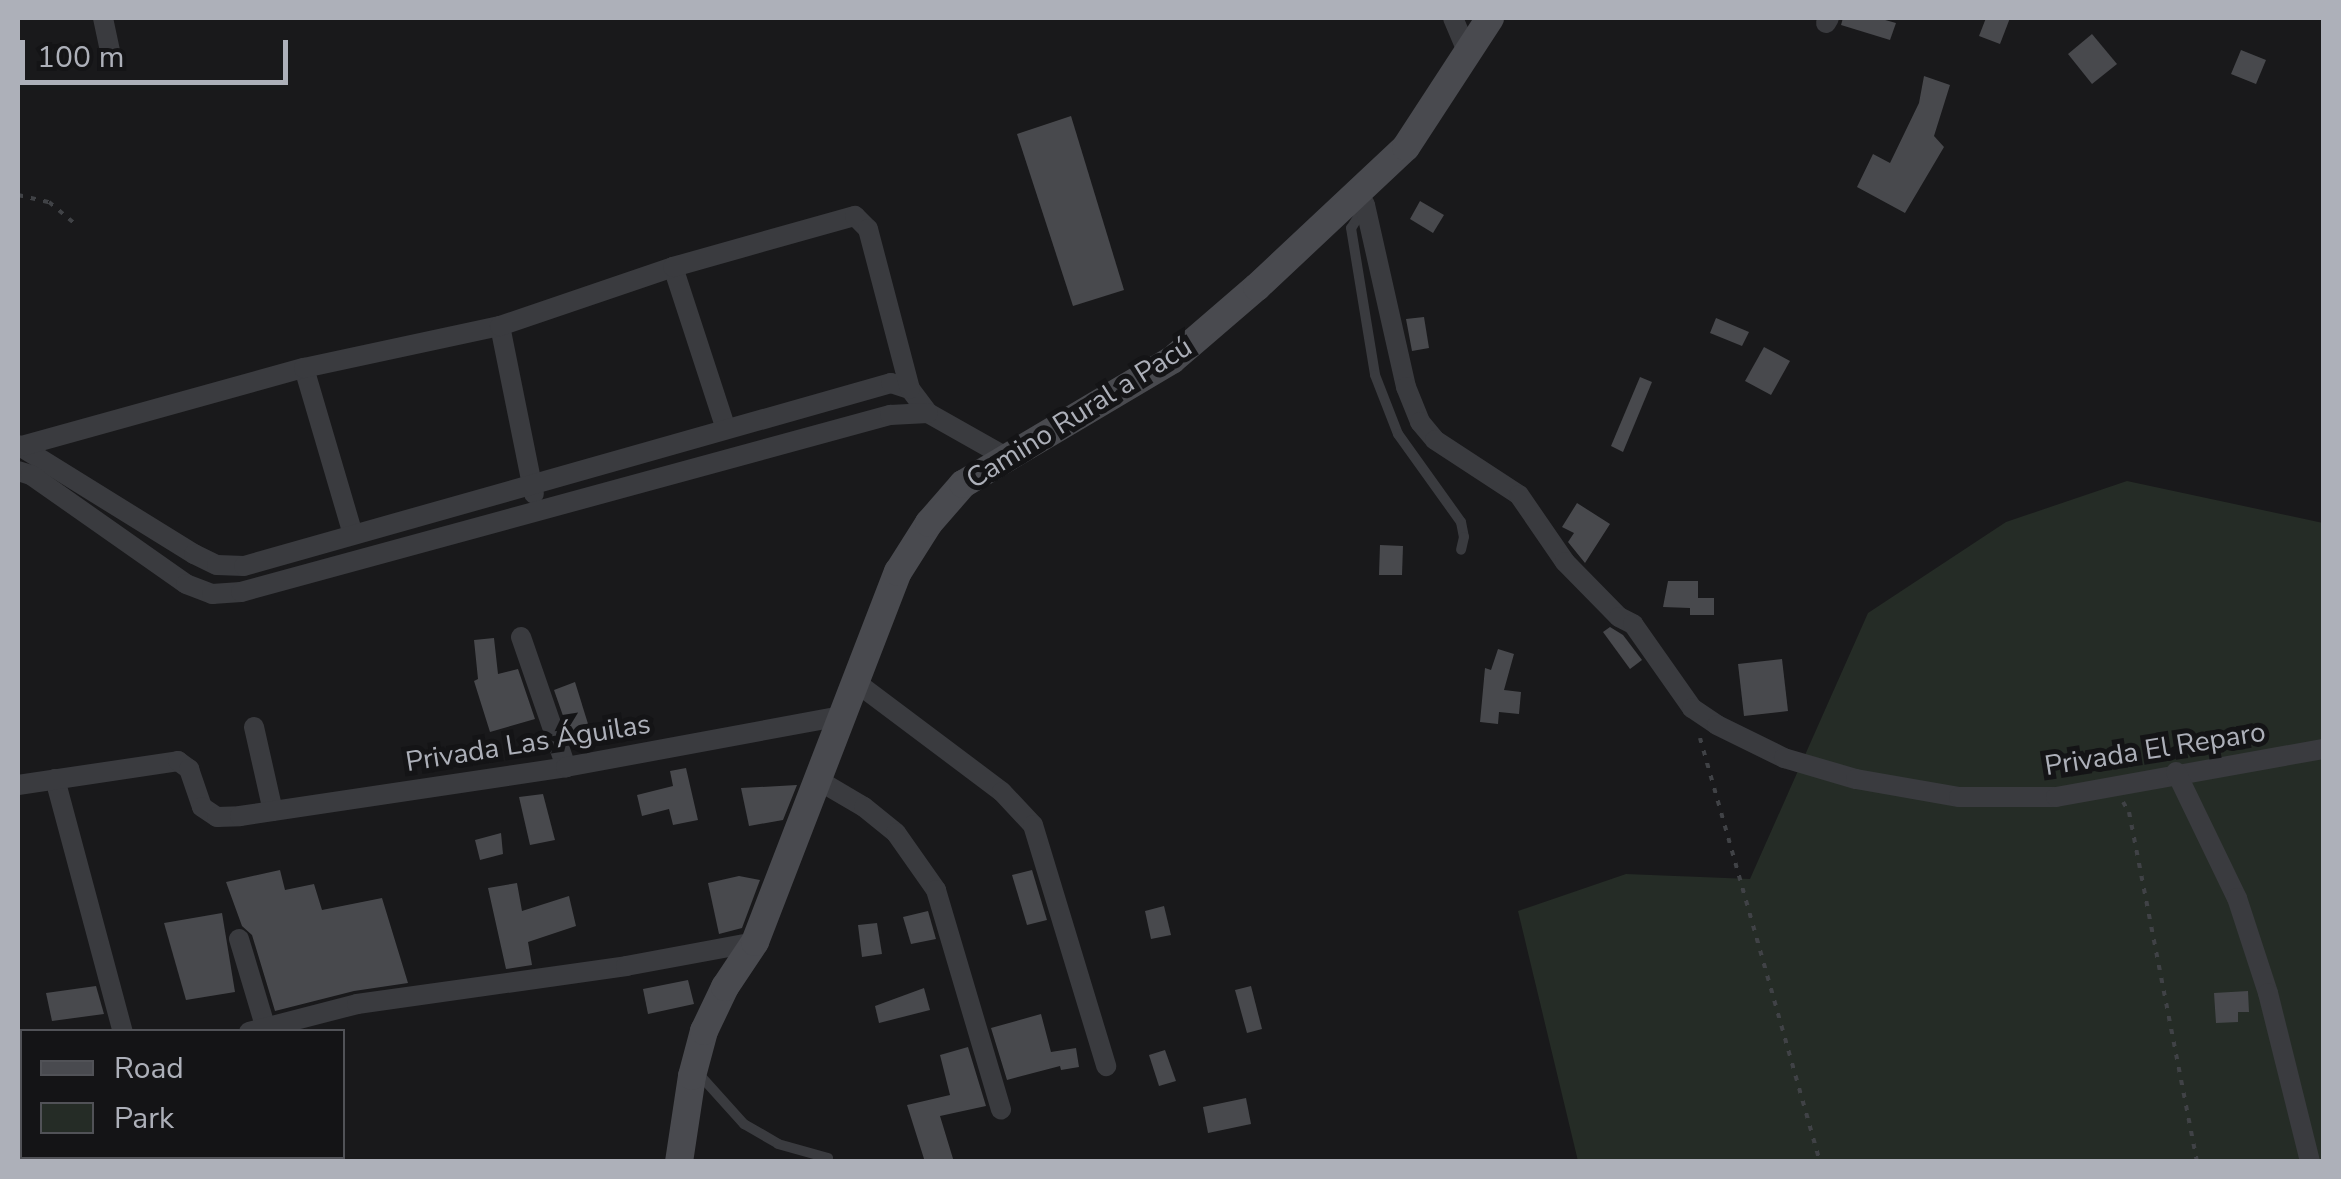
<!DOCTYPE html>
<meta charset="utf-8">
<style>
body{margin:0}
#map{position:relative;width:2341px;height:1179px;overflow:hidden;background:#19191b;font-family:"Nunito Sans",sans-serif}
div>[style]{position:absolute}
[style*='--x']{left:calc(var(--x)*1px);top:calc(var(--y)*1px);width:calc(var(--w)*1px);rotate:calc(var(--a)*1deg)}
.green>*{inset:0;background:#252c26}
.building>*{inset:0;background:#48494d}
.path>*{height:4px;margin-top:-2px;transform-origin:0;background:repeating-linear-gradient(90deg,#404246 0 5px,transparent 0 13px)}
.lane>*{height:10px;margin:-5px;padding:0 5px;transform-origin:5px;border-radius:5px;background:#3a3b3f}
.street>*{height:20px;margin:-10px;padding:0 10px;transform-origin:10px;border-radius:10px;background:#3a3b3f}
.secondary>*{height:28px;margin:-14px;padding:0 14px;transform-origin:14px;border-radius:14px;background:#494a4f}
span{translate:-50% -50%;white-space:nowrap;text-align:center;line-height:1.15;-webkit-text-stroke:10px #141416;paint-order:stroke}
.street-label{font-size:28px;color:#adb0b9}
.frame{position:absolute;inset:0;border:20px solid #adb0b9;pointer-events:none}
.legend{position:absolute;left:20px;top:1029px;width:325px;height:130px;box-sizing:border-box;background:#141416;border:2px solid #515257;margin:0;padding:12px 18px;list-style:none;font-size:30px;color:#adb0b9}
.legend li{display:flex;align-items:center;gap:20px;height:50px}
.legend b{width:50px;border:2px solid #515257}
.scale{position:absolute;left:20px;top:40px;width:268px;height:45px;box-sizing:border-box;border:5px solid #adb0b9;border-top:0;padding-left:12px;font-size:30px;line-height:35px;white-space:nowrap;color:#adb0b9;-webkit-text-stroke:8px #141416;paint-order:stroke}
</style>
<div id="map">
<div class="green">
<i style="clip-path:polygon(2127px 481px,2323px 523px,2323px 1161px,1578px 1161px,1518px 911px,1626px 874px,1750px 879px,1868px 613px,2006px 522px)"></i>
</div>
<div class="building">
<i style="clip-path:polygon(1843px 18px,1878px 18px,1896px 23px,1890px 40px,1841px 25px)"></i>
<i style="clip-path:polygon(1986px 18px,2010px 18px,2000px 44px,1979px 36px)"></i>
<i style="clip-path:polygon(2092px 34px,2117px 64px,2092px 84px,2068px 54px)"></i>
<i style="clip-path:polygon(2241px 50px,2266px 60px,2256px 84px,2231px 74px)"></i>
<i style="clip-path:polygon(1924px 76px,1950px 85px,1934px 136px,1944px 147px,1905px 213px,1857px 187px,1873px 154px,1890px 163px,1919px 103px)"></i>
<i style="clip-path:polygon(1071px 116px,1124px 290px,1073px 306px,1017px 134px)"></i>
<i style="clip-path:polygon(1420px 201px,1444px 215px,1433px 233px,1410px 219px)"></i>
<i style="clip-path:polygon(1424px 317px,1429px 348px,1412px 351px,1406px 319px)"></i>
<i style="clip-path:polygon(1716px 318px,1749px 332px,1742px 346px,1710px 333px)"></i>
<i style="clip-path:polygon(1764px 347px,1790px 361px,1771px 395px,1745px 381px)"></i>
<i style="clip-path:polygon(1640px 377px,1652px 382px,1623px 452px,1611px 446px)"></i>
<i style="clip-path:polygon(1577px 503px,1610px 524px,1585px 563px,1568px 542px,1574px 533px,1562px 527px)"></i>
<i style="clip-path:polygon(1380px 545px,1403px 546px,1402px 575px,1379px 575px)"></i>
<i style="clip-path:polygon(1668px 581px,1698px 581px,1698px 598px,1714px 598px,1714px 615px,1690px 615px,1690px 608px,1663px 607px)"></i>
<i style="clip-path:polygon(1610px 627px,1623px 635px,1642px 660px,1630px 669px,1603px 632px)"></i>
<i style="clip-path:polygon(494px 638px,498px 674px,518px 669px,535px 719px,490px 732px,474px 681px,478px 679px,474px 640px)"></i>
<i style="clip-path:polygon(1498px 649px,1514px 654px,1504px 690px,1521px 692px,1519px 714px,1499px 712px,1498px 724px,1480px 722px,1485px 668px,1491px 670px)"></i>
<i style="clip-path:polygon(1782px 659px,1788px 711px,1744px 716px,1738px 664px)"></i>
<i style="clip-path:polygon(575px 682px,589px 727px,569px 733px,554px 690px)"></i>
<i style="clip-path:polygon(686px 768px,698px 820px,673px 825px,669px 809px,642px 816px,637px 795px,673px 786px,670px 771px)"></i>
<i style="clip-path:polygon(797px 785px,783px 820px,749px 826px,741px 788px)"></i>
<i style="clip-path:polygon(543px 794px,555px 840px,530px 845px,519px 797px)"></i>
<i style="clip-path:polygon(501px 833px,503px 854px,480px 860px,475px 840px)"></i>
<i style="clip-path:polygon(280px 870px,285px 890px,314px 884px,322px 910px,382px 898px,408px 983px,354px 991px,275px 1011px,252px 935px,242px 926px,226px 882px)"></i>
<i style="clip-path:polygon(1032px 870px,1047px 920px,1027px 925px,1012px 875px)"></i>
<i style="clip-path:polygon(739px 876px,760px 880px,742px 928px,719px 934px,708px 883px)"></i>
<i style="clip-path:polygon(517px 883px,522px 911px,569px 896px,576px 926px,528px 942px,532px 965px,506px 969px,488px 888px)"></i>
<i style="clip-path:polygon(1164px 906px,1171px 935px,1151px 939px,1145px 911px)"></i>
<i style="clip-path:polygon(928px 911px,936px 939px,911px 944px,903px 917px)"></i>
<i style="clip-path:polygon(222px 913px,235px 992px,186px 1000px,164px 923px)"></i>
<i style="clip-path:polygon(877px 923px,882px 954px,862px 957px,858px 925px)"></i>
<i style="clip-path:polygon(688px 980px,694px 1004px,648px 1014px,643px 989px)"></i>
<i style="clip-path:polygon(96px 986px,104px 1014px,52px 1021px,46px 993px)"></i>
<i style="clip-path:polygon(1251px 986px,1262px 1029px,1247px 1033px,1235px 990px)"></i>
<i style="clip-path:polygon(924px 988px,930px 1010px,879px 1023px,875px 1006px)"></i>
<i style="clip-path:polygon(2248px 991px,2249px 1012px,2238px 1012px,2238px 1022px,2216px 1023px,2214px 993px)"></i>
<i style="clip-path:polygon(1041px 1014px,1051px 1052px,1076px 1048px,1079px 1067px,1061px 1070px,1060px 1066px,1007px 1080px,991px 1028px)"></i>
<i style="clip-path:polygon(968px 1047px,986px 1106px,940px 1116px,954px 1162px,925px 1162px,907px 1105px,950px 1095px,940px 1055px)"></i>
<i style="clip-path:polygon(1165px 1050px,1176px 1081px,1159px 1086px,1149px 1055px)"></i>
<i style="clip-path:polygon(1246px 1098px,1251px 1124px,1208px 1133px,1203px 1107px)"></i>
</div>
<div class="path">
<i style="--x:18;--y:195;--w:32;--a:13"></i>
<i style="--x:49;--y:202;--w:33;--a:40"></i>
<i style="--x:1700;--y:738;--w:441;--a:74.2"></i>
<i style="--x:2123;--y:802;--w:12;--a:59"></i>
<i style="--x:2129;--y:812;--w:357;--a:79"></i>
</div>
<div class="lane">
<i style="--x:1365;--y:206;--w:26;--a:122"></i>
<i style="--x:1351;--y:228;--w:149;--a:80.7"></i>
<i style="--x:1375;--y:375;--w:63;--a:68.7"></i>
<i style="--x:1398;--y:434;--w:108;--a:54.4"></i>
<i style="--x:1461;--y:522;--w:15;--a:79"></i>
<i style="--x:1464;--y:537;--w:13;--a:103"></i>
<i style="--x:698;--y:1073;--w:69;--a:48"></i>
<i style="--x:744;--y:1124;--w:39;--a:30"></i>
<i style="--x:778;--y:1144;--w:52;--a:15.6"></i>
</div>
<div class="street">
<i style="--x:103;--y:18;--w:38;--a:78"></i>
<i style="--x:1453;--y:18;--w:38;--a:67"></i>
<i style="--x:1826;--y:23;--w:6;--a:-59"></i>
<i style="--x:1358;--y:192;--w:15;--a:62"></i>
<i style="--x:1365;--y:205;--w:187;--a:77.3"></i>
<i style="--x:1406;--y:387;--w:38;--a:68"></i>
<i style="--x:1420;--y:422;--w:23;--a:50"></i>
<i style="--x:1435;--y:440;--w:100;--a:33.2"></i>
<i style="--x:1519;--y:495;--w:81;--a:55.5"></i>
<i style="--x:1565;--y:562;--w:77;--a:45.5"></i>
<i style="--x:1619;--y:617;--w:16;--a:27"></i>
<i style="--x:1633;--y:624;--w:103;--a:54.9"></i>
<i style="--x:1692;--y:708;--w:30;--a:34"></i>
<i style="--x:1717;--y:725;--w:75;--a:26.2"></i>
<i style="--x:1784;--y:758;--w:75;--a:16.3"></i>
<i style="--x:1856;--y:779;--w:105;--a:9.9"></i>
<i style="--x:1959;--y:797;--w:97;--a:0"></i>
<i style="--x:2056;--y:797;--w:272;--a:-10.2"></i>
<i style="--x:673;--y:267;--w:170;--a:71.9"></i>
<i style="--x:500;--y:326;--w:171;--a:78.6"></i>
<i style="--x:304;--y:368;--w:173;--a:73.6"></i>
<i style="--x:18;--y:445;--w:207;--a:31.8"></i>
<i style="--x:194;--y:554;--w:25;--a:26"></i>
<i style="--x:217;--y:565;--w:27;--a:2"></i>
<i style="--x:244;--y:566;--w:672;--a:-15.79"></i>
<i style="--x:891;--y:383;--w:20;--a:18"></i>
<i style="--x:910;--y:389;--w:30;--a:53"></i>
<i style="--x:928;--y:413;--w:92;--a:29.4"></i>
<i style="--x:22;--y:446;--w:293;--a:-15.5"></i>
<i style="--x:304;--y:368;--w:200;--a:-12.1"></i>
<i style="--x:500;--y:326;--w:183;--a:-18.8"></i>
<i style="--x:673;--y:267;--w:189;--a:-15.7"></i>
<i style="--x:855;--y:216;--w:18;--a:45"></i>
<i style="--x:868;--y:229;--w:165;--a:75.3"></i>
<i style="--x:18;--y:471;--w:14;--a:17"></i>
<i style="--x:31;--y:475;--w:189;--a:35.1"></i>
<i style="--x:186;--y:584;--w:28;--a:21"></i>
<i style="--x:212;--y:594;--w:29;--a:-4"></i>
<i style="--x:241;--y:592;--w:673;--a:-15.26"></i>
<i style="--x:890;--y:415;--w:38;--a:-3"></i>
<i style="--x:521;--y:637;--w:138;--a:70.9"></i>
<i style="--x:857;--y:683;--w:181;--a:36.9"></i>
<i style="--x:1002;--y:792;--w:45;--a:46.8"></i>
<i style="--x:1033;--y:825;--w:252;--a:73.1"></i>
<i style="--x:254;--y:727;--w:86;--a:77.3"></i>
<i style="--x:2176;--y:772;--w:140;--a:64.2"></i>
<i style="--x:2237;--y:898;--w:100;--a:71.9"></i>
<i style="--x:2268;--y:993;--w:174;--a:76"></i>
<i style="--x:55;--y:779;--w:262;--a:75"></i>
<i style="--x:818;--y:780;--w:53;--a:30.4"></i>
<i style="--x:864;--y:807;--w:41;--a:39.1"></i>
<i style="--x:896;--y:833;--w:70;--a:54.9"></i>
<i style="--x:936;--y:890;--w:229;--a:73.5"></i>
<i style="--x:18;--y:785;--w:162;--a:-8.5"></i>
<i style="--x:178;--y:761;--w:14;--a:36"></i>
<i style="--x:189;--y:769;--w:40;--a:71.1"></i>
<i style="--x:202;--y:807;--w:18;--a:34"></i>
<i style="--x:217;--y:817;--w:23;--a:-2"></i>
<i style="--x:240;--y:816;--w:330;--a:-8.5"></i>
<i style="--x:566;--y:767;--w:285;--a:-10.5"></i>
<i style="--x:239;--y:939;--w:94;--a:73.3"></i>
<i style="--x:249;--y:1032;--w:112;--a:-14.5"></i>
<i style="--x:357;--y:1004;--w:272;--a:-8"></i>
<i style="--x:626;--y:966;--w:131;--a:-10.5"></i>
<i style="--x:18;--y:1067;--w:21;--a:79"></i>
<i style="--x:39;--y:1156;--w:6;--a:81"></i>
<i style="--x:163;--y:1156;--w:7;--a:63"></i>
<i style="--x:306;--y:1156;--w:6;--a:81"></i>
</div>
<div class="secondary">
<i style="--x:679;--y:1162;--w:87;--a:-81.4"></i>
<i style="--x:692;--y:1076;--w:47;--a:-75.1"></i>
<i style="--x:704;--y:1031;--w:49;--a:-64.5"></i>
<i style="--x:725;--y:987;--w:54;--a:-56.3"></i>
<i style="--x:755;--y:942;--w:397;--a:-68.9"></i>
<i style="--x:898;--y:572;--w:58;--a:-57.7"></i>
<i style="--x:929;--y:523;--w:52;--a:-48.9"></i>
<i style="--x:963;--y:484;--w:243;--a:-30.7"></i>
<i style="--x:1172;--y:360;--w:112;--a:-40.7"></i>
<i style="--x:1257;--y:287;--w:204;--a:-43.2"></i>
<i style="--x:1406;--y:147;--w:154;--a:-56.9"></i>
</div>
<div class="street-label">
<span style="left:1079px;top:413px;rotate:-32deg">Camino Rural a Pacú</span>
<span style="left:528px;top:743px;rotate:-9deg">Privada Las Águilas</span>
<span style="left:2155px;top:749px;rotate:-9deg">Privada El Reparo</span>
</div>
<div class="frame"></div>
<ul class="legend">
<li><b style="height:12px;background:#494a4f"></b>Road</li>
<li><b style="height:28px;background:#252c26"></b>Park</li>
</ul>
<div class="scale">100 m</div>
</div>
